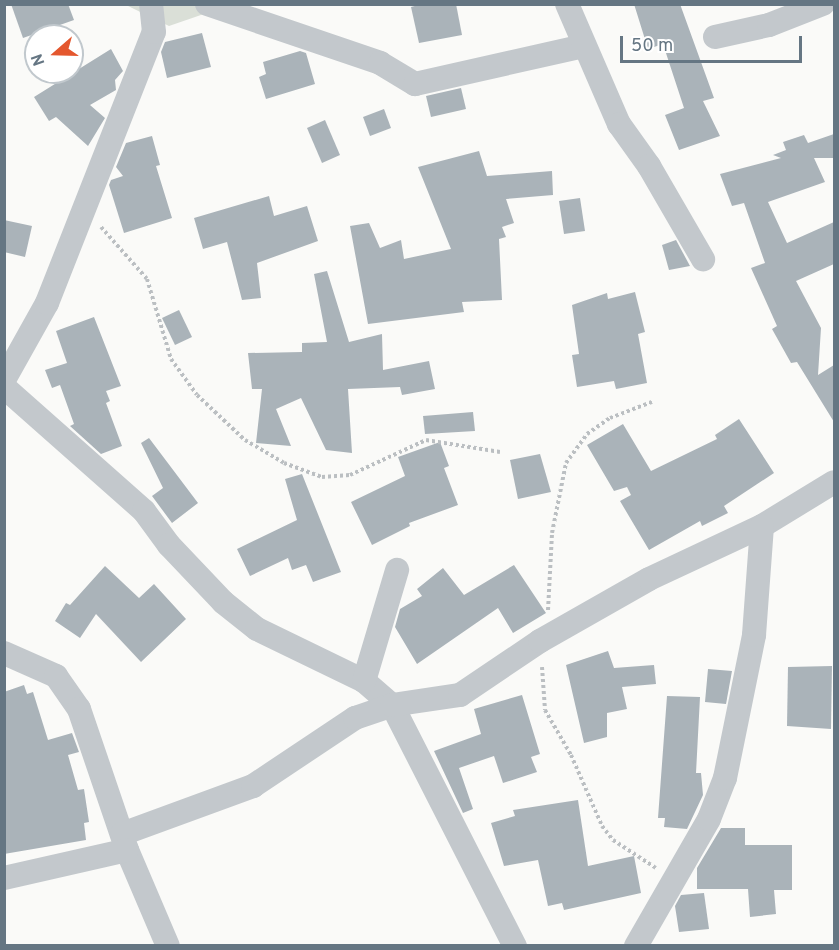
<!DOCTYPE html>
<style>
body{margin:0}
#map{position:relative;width:839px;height:950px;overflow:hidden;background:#fafaf8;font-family:Overpass,sans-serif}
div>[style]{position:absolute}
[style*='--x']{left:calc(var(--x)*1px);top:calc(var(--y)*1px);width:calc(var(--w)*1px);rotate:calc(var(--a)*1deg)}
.green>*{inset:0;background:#dadfd7}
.building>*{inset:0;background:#aab3b9}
.path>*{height:4px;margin-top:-2px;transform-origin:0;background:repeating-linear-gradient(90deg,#bbbfc2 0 3px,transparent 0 6px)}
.street>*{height:24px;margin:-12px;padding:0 12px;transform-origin:12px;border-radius:12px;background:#c3c8cc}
span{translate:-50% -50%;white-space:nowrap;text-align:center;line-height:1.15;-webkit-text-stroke:6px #fff;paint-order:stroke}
.frame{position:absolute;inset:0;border:6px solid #657683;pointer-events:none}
.north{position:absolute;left:24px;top:24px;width:60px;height:60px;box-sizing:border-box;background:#fff;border:2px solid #c1c8cd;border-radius:50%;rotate:250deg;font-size:16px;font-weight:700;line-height:24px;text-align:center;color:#657683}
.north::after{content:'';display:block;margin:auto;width:21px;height:27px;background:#e4572e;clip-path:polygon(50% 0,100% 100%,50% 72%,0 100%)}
.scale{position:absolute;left:620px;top:36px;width:182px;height:27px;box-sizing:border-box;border:3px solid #657683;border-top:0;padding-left:8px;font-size:18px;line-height:21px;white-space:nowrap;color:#657683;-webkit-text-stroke:4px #fff;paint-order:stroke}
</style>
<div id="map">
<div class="green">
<i style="clip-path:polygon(126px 5px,230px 5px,169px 26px)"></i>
</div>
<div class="building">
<i style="clip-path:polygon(11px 4px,68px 4px,74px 20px,23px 38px)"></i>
<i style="clip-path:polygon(422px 4px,456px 4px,462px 35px,419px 43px,411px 7px)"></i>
<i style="clip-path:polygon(634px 4px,680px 4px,714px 98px,703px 101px,720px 136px,679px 150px,665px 115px,684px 108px,663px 44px,648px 49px)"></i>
<i style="clip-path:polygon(202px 33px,211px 67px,167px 78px,161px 52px,165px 42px)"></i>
<i style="clip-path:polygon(111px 49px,123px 71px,115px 80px,116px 90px,90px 105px,105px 118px,88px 146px,56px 117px,49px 121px,34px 97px)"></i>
<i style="clip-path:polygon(300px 51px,306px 53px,315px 84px,266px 99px,259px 77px,266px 74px,263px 62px)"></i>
<i style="clip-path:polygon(461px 88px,466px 109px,431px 117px,426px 96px)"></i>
<i style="clip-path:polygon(384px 109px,391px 128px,370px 136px,363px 117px)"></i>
<i style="clip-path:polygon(325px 120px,340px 155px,322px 163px,307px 128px)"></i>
<i style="clip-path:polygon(834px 134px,834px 158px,814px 158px,825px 182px,768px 202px,787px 243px,834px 222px,834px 264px,796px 281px,821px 328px,818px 375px,834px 365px,834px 422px,797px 362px,791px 363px,772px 329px,777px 326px,751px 268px,765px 263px,744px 203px,732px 206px,720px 174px,781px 158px,773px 155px,786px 150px,783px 142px,804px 135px,808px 143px)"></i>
<i style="clip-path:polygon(152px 136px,160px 165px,156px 166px,172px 218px,124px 233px,109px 185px,111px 180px,123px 176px,116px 167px,126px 143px)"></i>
<i style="clip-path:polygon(479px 151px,487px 176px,552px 171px,553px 195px,506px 199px,514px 223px,502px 227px,506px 237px,499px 239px,502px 300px,462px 302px,464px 312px,368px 324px,350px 226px,369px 223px,380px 248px,401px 240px,404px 259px,451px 249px,418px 167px)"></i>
<i style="clip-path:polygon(269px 196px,274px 216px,307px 206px,318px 241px,257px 263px,261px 298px,242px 300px,227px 242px,203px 249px,194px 218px)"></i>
<i style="clip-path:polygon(580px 198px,585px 231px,564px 234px,559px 201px)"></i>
<i style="clip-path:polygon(4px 220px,32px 226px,25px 257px,4px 252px)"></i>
<i style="clip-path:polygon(676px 240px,690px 266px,669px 270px,662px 245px)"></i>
<i style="clip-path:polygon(327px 271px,349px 342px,382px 334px,383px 370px,429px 361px,435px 389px,402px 395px,400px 387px,348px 389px,352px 453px,326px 450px,301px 398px,276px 409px,291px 446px,256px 443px,262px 389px,252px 389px,248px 353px,302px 352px,302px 343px,327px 342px,314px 274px)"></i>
<i style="clip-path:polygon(635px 292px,645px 332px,638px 334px,647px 383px,616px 389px,614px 381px,577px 387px,572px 355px,579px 354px,572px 305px,607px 293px,608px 299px)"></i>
<i style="clip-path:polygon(179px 310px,192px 337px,175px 345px,162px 318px)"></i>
<i style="clip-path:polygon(94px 317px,121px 386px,106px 391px,110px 401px,106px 403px,122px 446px,101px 454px,70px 426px,74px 424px,60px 385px,52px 388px,45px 370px,67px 363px,56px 331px)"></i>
<i style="clip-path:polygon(473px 412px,475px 431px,425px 434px,423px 416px)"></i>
<i style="clip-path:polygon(739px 419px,774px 473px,724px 506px,728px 513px,702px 526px,700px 521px,649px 550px,620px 501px,631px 495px,627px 487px,614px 491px,587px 445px,623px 424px,651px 471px,717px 439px,715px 435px)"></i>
<i style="clip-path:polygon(149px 438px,198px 503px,172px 523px,152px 496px,163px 488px,141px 443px)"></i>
<i style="clip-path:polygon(440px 442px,449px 466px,444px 468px,458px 505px,409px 523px,410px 526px,372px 545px,351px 502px,405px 476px,398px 457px)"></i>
<i style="clip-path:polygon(540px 454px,551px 492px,518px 499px,510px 460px)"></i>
<i style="clip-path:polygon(302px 474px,341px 572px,313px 582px,306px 565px,292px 570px,288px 558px,250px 576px,237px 549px,297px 520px,285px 479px)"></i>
<i style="clip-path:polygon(514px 565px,546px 613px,513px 633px,498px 608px,417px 664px,395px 627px,400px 609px,422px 596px,417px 589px,443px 568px,464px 595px)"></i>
<i style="clip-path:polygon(105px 566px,139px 598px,154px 584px,186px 619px,141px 662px,96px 614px,80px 638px,55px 621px,66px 603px,70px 605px)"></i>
<i style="clip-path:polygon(608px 651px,614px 668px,654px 665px,656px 684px,622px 687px,627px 709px,607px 713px,607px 737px,584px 743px,566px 665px)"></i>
<i style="clip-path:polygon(832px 666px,831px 729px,787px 726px,788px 667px)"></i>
<i style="clip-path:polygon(708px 669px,732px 671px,726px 704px,705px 702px)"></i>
<i style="clip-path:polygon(24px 685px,27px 694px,33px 692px,48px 740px,72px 733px,79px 752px,68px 755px,78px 790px,84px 789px,89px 822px,84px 823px,86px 840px,4px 854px,4px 692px)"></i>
<i style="clip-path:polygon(522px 695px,540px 754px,531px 757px,537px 772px,503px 783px,494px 756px,459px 768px,473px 809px,463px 813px,434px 751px,481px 734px,474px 709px)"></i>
<i style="clip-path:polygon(667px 696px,700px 697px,696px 773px,701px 773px,703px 795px,687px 829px,664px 827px,665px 818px,658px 818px)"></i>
<i style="clip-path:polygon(578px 800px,588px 866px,634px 856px,641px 893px,564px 910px,562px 903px,548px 906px,538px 860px,504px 866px,491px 823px,515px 816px,513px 810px)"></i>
<i style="clip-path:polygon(721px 828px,745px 828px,745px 845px,792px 845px,792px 890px,774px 890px,776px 914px,750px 917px,748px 889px,697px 889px,697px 868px)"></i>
<i style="clip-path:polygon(704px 893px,709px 929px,679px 932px,675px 906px,681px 895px)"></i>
</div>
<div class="path">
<i style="--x:101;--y:227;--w:69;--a:48.5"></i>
<i style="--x:147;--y:279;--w:84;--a:73.3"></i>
<i style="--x:171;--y:359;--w:44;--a:54.2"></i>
<i style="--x:197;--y:395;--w:66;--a:43.2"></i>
<i style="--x:245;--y:440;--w:45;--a:30.5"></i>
<i style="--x:284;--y:463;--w:40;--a:20.2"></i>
<i style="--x:322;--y:477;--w:28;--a:-4"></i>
<i style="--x:350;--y:475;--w:84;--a:-24.7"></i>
<i style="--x:426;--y:440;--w:75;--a:9.2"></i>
<i style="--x:548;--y:610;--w:77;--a:-87"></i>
<i style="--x:552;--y:533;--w:71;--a:-78.7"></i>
<i style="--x:566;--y:463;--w:36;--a:-54"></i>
<i style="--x:587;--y:434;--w:28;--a:-35"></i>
<i style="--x:610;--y:418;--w:45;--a:-20.9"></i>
<i style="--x:542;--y:667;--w:43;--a:86"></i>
<i style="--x:545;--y:710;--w:52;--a:60"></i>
<i style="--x:571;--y:755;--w:77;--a:66.4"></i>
<i style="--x:602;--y:826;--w:18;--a:52"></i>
<i style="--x:613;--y:840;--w:51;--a:33.1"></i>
</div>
<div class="street">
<i style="--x:207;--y:4;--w:183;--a:18.8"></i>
<i style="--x:380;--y:63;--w:41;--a:31"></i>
<i style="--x:415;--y:84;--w:173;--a:-12.7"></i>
<i style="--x:567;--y:4;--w:131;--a:66.6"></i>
<i style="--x:619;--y:124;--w:52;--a:54.5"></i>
<i style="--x:649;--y:166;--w:108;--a:59.9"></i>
<i style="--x:715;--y:37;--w:55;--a:-12.5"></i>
<i style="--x:769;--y:25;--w:58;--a:-21.3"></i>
<i style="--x:4;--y:380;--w:88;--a:-60.8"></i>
<i style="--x:47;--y:303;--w:291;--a:-68.5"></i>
<i style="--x:154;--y:32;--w:28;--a:-96"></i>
<i style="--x:4;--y:387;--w:187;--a:41.5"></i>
<i style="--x:144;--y:511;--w:42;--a:53.7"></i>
<i style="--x:169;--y:545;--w:79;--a:46.5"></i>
<i style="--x:223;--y:602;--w:43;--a:38.5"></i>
<i style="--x:257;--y:629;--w:119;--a:25.9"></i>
<i style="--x:364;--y:681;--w:37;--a:41"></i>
<i style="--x:392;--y:705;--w:271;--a:63"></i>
<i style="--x:4;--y:653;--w:57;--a:23.9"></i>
<i style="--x:56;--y:676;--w:40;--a:55.1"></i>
<i style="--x:79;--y:709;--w:149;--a:71.2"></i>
<i style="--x:127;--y:850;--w:104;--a:66.9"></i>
<i style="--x:364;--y:681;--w:116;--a:-73.4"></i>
<i style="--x:122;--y:834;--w:140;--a:-20.1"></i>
<i style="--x:253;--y:786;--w:123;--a:-33.7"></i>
<i style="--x:355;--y:718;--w:39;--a:-19"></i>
<i style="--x:392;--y:705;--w:69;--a:-8.4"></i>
<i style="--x:460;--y:695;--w:97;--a:-34"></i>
<i style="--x:540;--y:641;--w:125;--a:-29.6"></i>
<i style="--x:649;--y:579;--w:125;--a:-25.1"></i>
<i style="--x:762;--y:526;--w:84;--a:-31.4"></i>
<i style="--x:4;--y:878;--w:126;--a:-12.8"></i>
<i style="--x:636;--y:946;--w:146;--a:-60.1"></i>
<i style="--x:709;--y:819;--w:44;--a:-68.7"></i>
<i style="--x:725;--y:778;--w:146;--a:-78.5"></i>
<i style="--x:754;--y:635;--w:109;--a:-85.8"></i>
</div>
<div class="frame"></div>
<div class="north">N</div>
<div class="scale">50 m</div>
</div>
